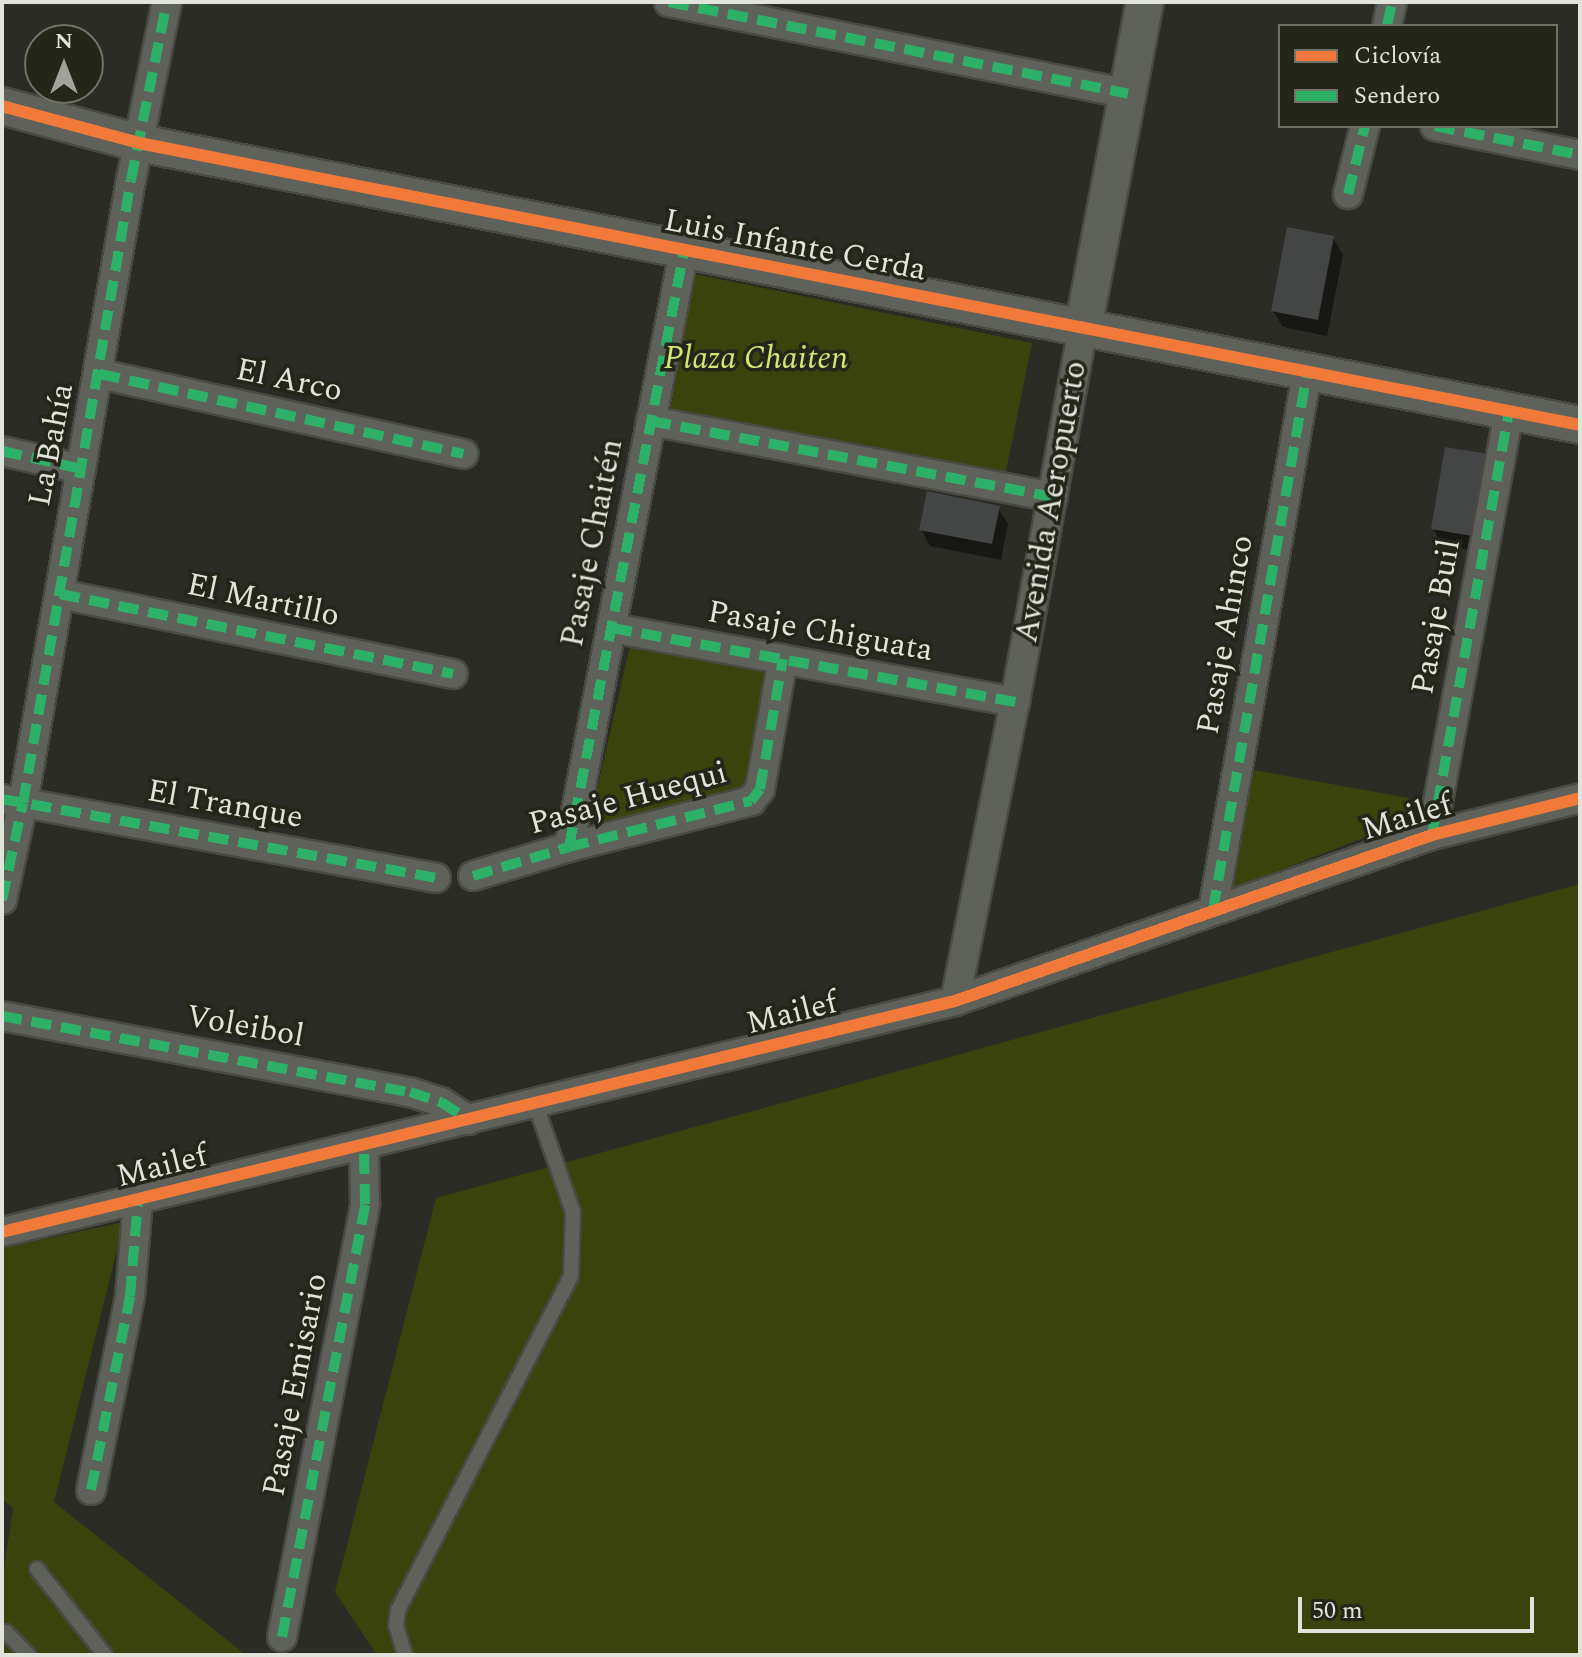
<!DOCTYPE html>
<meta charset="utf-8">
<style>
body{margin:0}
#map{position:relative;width:1582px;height:1657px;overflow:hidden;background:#2b2c26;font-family:Spectral,serif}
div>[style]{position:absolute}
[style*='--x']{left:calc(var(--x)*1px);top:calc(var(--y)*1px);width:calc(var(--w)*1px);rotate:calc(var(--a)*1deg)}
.green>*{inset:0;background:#3b430c}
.shadow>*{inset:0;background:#0007}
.building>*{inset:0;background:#434645}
.roads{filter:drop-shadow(2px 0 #494a44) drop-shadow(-2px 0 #494a44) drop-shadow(0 2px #494a44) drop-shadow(0 -2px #494a44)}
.service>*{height:14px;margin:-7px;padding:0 7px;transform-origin:7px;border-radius:7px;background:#5f615b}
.minor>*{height:28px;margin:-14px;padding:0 14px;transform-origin:14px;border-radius:14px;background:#5f615b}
.tertiary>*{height:36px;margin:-18px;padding:0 18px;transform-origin:18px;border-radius:18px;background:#5f615b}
.quiet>*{height:10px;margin-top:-5px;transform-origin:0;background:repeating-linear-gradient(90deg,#2db169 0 20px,transparent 0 30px)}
.cycleway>*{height:12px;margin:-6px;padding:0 6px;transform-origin:6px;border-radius:6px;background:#f17a3a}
span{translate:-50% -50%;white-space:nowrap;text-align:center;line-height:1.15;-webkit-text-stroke:7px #232619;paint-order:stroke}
.street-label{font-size:32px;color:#e1e4db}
.park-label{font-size:32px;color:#d1e770;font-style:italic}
.frame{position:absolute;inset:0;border:4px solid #e1e4db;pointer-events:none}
.legend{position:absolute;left:1278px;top:24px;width:280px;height:104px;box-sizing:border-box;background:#232619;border:2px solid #6f7267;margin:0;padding:10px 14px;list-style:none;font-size:24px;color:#e1e4db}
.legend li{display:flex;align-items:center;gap:16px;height:40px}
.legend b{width:40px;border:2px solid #6f7267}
.north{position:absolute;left:24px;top:24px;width:80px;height:80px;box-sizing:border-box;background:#232619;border:2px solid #6f7267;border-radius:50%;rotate:0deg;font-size:22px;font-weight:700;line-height:32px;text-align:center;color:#e1e4db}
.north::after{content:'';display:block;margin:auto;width:28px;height:36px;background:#a1a49c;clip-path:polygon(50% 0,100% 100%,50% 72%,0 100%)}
.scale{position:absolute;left:1298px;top:1597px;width:236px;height:36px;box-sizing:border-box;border:4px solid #e1e4db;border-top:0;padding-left:10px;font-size:24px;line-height:28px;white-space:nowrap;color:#e1e4db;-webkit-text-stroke:6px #232619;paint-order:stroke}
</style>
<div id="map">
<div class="green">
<i style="clip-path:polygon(695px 274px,1032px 343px,1005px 476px,669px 417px)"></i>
<i style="clip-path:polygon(632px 638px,776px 666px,748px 788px,600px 827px,591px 815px)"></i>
<i style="clip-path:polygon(1254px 770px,1409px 798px,1407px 821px,1227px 891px)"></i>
<i style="clip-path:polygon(1580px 884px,1580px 1655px,377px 1655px,335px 1592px,436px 1198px)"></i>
<i style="clip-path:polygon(124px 1222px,54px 1502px,246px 1655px,2px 1655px,2px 1583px,13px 1508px,2px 1499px,2px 1248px)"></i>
</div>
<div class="shadow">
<i style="clip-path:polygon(1333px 238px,1343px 255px,1327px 336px,1283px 327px,1273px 311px)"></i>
<i style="clip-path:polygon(1447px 449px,1480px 552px,1442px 545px,1433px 528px)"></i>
<i style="clip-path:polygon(998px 508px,1008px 524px,1001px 560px,930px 546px,921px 529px)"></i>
</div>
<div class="building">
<i style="clip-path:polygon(1287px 227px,1334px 236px,1318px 320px,1271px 311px)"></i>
<i style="clip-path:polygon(1445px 447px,1488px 454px,1472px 536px,1431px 529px)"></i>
<i style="clip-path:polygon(927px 491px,1000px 506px,992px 544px,919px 530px)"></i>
</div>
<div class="roads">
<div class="service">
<i style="--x:37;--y:1569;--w:110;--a:51.7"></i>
<i style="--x:6;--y:1632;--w:32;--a:46"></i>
<i style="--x:405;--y:1655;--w:30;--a:-107"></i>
<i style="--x:396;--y:1626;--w:16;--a:-83"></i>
<i style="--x:398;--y:1610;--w:376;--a:-62.6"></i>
<i style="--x:571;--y:1276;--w:64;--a:-88.2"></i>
<i style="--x:573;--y:1212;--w:115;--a:-109.2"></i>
</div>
<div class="minor">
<i style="--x:669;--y:2;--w:468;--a:11.3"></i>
<i style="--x:1387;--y:26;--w:25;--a:-78"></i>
<i style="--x:1435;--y:126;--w:148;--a:11.3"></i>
<i style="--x:1348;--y:194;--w:70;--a:-76"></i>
<i style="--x:100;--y:374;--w:372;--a:12.4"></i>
<i style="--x:651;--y:421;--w:409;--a:10.7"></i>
<i style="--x:2;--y:451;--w:81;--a:12.8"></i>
<i style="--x:60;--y:594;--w:401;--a:11.5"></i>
<i style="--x:612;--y:628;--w:410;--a:10.4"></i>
<i style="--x:2;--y:799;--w:441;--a:10.3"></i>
<i style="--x:1432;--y:835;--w:431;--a:-79.7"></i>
<i style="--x:569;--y:847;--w:607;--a:-79.08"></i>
<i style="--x:473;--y:876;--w:100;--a:-16.8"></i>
<i style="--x:569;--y:847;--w:188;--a:-14.2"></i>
<i style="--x:751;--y:801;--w:15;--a:-53"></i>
<i style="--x:760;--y:789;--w:132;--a:-80"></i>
<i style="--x:2;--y:900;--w:99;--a:-77.8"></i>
<i style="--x:23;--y:803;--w:632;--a:-80.17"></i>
<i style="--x:131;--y:180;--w:182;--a:-78.6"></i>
<i style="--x:1213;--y:910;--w:545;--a:-80.07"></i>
<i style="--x:955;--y:1001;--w:305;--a:-78.7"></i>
<i style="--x:1015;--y:702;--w:379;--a:-79.7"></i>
<i style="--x:2;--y:1016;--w:415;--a:10.6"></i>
<i style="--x:410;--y:1092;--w:33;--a:18"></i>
<i style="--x:441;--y:1102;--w:33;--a:33"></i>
<i style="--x:2;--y:1232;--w:981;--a:-13.63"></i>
<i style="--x:955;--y:1001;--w:505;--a:-19.19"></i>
<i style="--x:1432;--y:835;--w:153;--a:-14"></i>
<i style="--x:91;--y:1490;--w:198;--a:-78.6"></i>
<i style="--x:130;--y:1296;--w:96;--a:-85.2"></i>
<i style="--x:282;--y:1637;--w:441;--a:-79.1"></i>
<i style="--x:365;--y:1204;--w:59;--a:-91"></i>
</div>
<div class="tertiary">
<i style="--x:2;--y:106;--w:142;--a:15.1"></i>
<i style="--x:139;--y:143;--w:1468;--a:11.07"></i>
<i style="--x:1083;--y:329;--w:333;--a:-79.3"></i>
</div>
</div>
<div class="quiet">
<i style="--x:669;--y:2;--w:468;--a:11.3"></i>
<i style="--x:1387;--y:26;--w:25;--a:-78"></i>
<i style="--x:1435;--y:126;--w:148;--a:11.3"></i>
<i style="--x:1348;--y:194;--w:70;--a:-76"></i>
<i style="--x:100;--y:374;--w:372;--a:12.4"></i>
<i style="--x:651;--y:421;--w:409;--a:10.7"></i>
<i style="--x:2;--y:451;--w:81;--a:12.8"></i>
<i style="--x:60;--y:594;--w:401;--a:11.5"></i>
<i style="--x:612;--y:628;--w:410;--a:10.4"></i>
<i style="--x:2;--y:799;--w:441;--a:10.3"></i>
<i style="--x:1432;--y:835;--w:431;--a:-79.7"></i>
<i style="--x:569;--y:847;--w:607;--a:-79.08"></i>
<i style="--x:473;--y:876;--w:100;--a:-16.8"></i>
<i style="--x:569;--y:847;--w:188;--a:-14.2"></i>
<i style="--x:751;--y:801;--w:15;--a:-53"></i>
<i style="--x:760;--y:789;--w:132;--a:-80"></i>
<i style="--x:2;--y:900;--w:99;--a:-77.8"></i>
<i style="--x:23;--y:803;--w:632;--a:-80.17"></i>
<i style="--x:131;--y:180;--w:182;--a:-78.6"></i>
<i style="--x:1213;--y:910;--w:545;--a:-80.07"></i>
<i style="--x:2;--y:1016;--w:415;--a:10.6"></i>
<i style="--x:410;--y:1092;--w:33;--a:18"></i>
<i style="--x:441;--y:1102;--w:33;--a:33"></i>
<i style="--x:91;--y:1490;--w:198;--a:-78.6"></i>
<i style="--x:130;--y:1296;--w:96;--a:-85.2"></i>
<i style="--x:282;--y:1637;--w:441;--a:-79.1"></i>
<i style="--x:365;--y:1204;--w:59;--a:-91"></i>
</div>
<div class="cycleway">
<i style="--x:2;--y:106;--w:142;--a:15.1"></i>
<i style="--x:139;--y:143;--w:1468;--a:11.07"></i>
<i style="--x:2;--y:1232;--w:981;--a:-13.63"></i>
<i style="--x:955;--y:1001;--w:505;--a:-19.19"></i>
<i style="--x:1432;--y:835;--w:153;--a:-14"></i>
</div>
<div class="street-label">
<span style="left:795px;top:246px;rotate:11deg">Luis Infante Cerda</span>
<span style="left:289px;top:381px;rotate:12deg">El Arco</span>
<span style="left:52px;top:445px;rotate:-79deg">La Bahía</span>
<span style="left:1052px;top:502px;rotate:-80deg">Avenida Aeropuerto</span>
<span style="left:593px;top:543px;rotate:-79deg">Pasaje Chaitén</span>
<span style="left:263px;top:601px;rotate:12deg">El Martillo</span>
<span style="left:1437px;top:617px;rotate:-80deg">Pasaje Buil</span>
<span style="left:820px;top:632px;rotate:10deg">Pasaje Chiguata</span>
<span style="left:1226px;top:635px;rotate:-80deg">Pasaje Ahinco</span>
<span style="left:628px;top:799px;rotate:-15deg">Pasaje Huequi</span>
<span style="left:225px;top:805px;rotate:10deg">El Tranque</span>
<span style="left:1407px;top:818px;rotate:-17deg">Mailef</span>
<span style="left:792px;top:1014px;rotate:-14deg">Mailef</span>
<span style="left:245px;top:1027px;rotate:10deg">Voleibol</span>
<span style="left:162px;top:1167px;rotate:-14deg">Mailef</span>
<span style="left:296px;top:1385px;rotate:-79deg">Pasaje Emisario</span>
</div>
<div class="park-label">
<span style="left:756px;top:359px">Plaza Chaiten</span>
</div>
<div class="frame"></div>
<ul class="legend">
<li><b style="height:10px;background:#f17a3a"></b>Ciclovía</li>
<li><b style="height:10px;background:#2db169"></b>Sendero</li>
</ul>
<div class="north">N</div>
<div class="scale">50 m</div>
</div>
